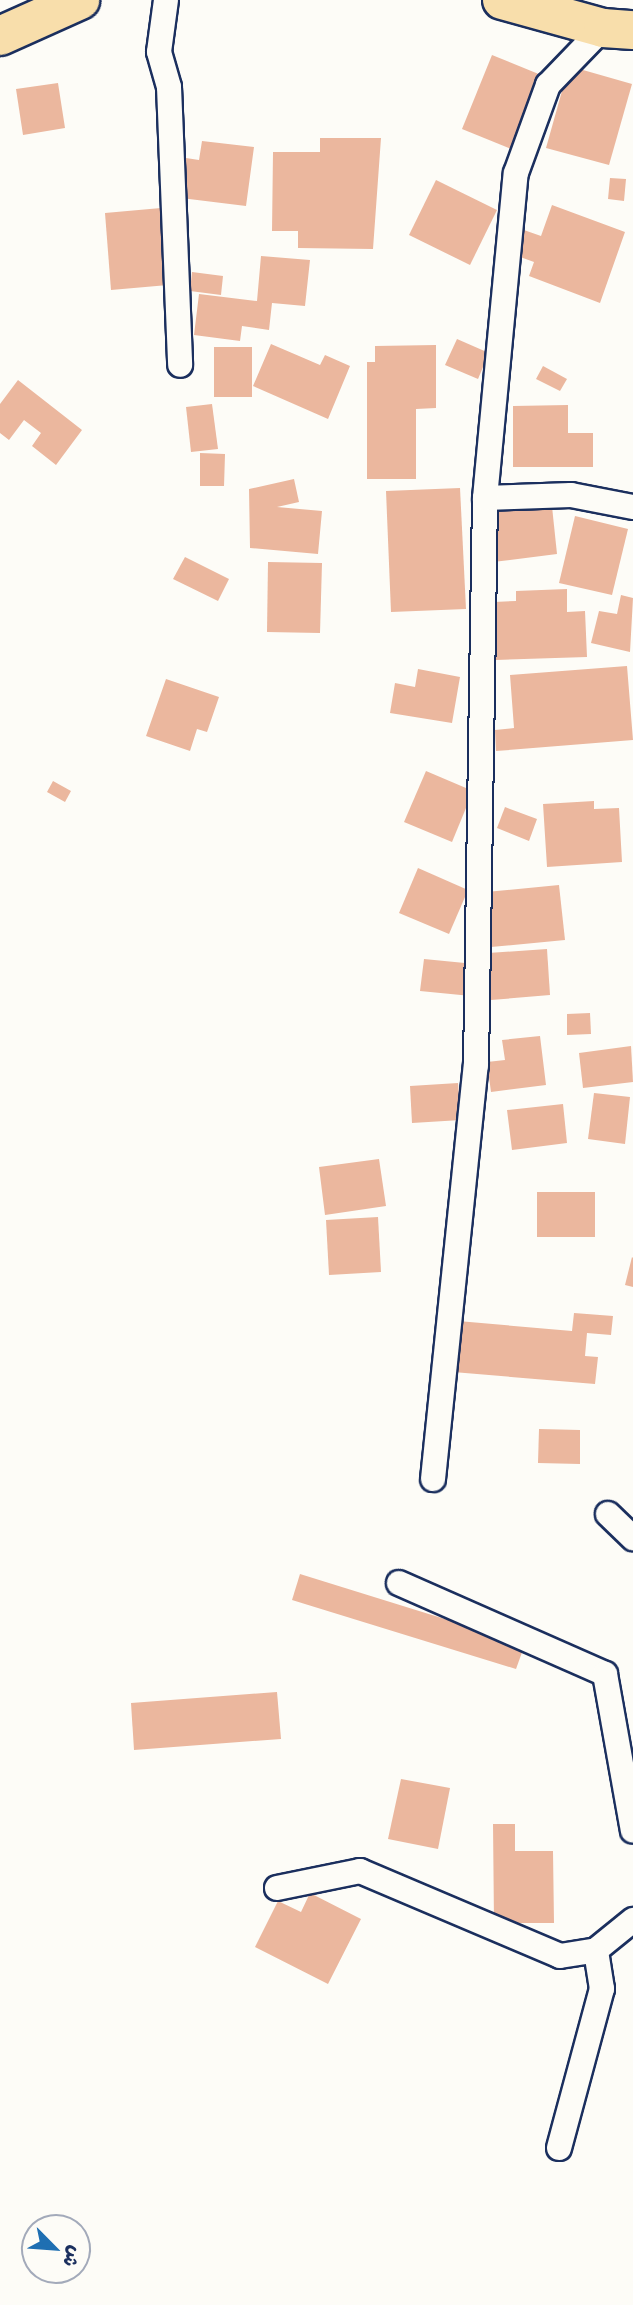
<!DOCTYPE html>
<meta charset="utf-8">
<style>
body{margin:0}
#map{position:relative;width:633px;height:2305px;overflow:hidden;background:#fdfcf7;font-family:Delius,"Playpen Sans Arabic",sans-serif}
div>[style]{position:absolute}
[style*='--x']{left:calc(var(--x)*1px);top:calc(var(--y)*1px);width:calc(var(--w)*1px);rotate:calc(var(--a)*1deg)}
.building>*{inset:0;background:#ebb79e}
.roads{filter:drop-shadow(2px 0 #1b2f5e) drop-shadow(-2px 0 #1b2f5e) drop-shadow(0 2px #1b2f5e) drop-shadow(0 -2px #1b2f5e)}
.minor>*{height:24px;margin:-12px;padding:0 12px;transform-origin:12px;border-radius:12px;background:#fdfcf7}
.primary>*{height:38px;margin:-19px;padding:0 19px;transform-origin:19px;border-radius:19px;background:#f8deab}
span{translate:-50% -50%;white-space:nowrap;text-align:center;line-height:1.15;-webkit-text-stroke:5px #fdfcf7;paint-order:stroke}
.north{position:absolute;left:21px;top:2214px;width:70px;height:70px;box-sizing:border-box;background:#fdfcf7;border:2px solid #a3aaba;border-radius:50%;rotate:115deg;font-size:19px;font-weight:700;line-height:28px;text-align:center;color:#1b2f5e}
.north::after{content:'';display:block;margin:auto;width:24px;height:32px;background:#1f6fb2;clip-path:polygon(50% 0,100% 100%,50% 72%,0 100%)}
</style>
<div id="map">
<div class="building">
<i style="clip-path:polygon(492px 55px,546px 77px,516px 151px,462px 129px)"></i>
<i style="clip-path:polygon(569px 66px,632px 84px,609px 165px,546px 148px)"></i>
<i style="clip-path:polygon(58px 83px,65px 128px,23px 135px,16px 89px)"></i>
<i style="clip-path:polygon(320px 138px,381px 138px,373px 249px,298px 248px,298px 231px,272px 231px,273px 152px,320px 152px)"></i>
<i style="clip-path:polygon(202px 141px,254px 147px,246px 206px,181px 198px,186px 158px,199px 160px)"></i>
<i style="clip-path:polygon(610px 178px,626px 179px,624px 201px,608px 199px)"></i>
<i style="clip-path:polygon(436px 180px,497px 210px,470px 265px,409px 235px)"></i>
<i style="clip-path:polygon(552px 205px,625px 232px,600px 303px,529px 276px,534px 262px,512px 254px,521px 229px,541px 236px)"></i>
<i style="clip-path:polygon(161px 208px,168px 285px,111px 290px,105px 213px)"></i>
<i style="clip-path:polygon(261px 256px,310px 260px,305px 306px,272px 303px,269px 330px,242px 326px,240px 341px,194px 335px,199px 294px,257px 301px)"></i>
<i style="clip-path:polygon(192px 272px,223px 276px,221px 295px,190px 291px)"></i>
<i style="clip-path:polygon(457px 339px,489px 353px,478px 379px,445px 365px)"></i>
<i style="clip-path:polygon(271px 344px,320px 365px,325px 355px,350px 366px,328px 419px,253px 386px)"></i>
<i style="clip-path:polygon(436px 345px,436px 408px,416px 409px,416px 479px,367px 479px,367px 362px,375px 362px,375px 346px)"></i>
<i style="clip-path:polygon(214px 347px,252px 347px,252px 397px,214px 397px)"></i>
<i style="clip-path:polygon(543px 366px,567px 379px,560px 391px,536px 379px)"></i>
<i style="clip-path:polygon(18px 380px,82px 430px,56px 465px,32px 446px,41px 433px,24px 420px,9px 440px,0 433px,0 404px)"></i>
<i style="clip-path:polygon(212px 404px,218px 449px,191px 452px,186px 407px)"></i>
<i style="clip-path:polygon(568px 405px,568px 433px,593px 433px,593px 467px,513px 467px,513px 406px)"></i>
<i style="clip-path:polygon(200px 453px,225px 454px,224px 486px,200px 486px)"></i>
<i style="clip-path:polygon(294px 479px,299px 502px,277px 507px,322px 511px,318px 554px,250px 548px,249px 489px)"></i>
<i style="clip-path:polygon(460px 488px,466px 609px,391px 612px,386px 491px)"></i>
<i style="clip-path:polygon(551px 497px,557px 554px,493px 562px,486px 505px)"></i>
<i style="clip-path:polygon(575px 516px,628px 529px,612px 595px,559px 583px)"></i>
<i style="clip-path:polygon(185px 557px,229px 579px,218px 601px,173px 579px)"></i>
<i style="clip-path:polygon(268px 562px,322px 563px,320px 633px,267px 632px)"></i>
<i style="clip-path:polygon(567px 589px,567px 612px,585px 611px,587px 657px,496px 660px,494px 602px,516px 601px,516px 591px)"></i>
<i style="clip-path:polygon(621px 595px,633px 598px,630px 652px,591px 643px,599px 611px,617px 614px)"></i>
<i style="clip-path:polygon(627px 666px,633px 740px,496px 751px,495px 730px,514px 728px,510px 675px)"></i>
<i style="clip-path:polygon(418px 669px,460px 677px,452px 723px,390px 713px,395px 683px,415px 687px)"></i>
<i style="clip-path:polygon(166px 679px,219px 697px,207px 732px,197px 729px,190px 751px,146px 736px)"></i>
<i style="clip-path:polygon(426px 771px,473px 791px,452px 842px,404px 822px)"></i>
<i style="clip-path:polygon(53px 781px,71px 791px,65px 802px,47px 792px)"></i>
<i style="clip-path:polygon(594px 801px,594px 809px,619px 808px,622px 862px,547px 867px,543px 804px)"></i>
<i style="clip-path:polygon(505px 807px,537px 819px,529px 841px,497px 828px)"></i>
<i style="clip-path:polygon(418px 868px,468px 890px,449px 934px,399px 913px)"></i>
<i style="clip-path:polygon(559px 885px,565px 940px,491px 947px,486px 892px)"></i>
<i style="clip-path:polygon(547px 949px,550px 995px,491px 1000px,488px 953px)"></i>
<i style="clip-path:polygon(424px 959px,475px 964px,471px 996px,420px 991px)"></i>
<i style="clip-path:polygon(590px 1013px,591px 1034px,567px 1035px,567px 1014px)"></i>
<i style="clip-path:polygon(540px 1036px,546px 1085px,491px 1092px,487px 1062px,505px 1060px,502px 1040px)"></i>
<i style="clip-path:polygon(631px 1046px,633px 1082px,583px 1088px,579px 1053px)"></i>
<i style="clip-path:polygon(458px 1083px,461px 1120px,412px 1123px,410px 1086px)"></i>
<i style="clip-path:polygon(594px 1093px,630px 1097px,625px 1144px,588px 1139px)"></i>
<i style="clip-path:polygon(563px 1104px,567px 1143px,512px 1150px,507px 1110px)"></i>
<i style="clip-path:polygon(379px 1159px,386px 1206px,325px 1215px,319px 1167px)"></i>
<i style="clip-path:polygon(537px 1192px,595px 1192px,595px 1237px,537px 1237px)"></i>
<i style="clip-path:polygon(378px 1217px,381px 1272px,329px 1275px,326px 1220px)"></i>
<i style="clip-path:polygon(632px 1257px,633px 1258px,633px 1287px,625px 1285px)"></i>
<i style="clip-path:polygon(574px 1313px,613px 1316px,611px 1335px,587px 1333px,585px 1356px,598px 1357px,595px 1384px,453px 1372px,458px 1321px,572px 1331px)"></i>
<i style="clip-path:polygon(539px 1429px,580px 1430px,580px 1464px,538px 1463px)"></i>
<i style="clip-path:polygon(300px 1574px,525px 1644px,516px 1669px,292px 1600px)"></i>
<i style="clip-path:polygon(277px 1692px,281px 1739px,134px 1750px,131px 1703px)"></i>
<i style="clip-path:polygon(401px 1779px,450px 1788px,438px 1849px,388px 1839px)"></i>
<i style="clip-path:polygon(493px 1824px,515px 1824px,515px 1851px,553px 1851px,554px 1923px,494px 1923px)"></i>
<i style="clip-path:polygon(310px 1893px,361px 1919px,328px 1984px,255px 1947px,278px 1901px,301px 1912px)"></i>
</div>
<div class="roads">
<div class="minor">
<i style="--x:166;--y:0;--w:52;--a:97.7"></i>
<i style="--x:159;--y:52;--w:36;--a:74"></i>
<i style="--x:169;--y:87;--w:278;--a:87.7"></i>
<i style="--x:485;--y:498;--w:86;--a:-2"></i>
<i style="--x:571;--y:495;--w:63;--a:11"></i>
<i style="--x:433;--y:1479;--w:416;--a:-84.1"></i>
<i style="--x:476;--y:1065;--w:567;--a:-89.09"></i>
<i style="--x:485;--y:498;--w:326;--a:-84.6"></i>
<i style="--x:516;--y:173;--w:94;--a:-70"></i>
<i style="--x:548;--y:85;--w:79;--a:-46"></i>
<i style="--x:608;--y:1514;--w:35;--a:44"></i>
<i style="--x:399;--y:1583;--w:225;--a:23.8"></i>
<i style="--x:605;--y:1674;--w:159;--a:79.9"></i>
<i style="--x:277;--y:1888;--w:85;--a:-11.6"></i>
<i style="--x:360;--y:1871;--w:217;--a:23"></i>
<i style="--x:560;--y:1956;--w:36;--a:-9"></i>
<i style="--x:596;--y:1950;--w:48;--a:-39"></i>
<i style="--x:559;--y:2148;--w:165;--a:-74.9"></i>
<i style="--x:602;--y:1989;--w:39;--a:-99"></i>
</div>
<div class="primary">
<i style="--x:502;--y:0;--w:105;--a:15.5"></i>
<i style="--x:603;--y:28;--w:30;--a:4"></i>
<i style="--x:0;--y:36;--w:88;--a:-24.2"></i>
</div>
</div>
<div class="north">ش</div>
</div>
